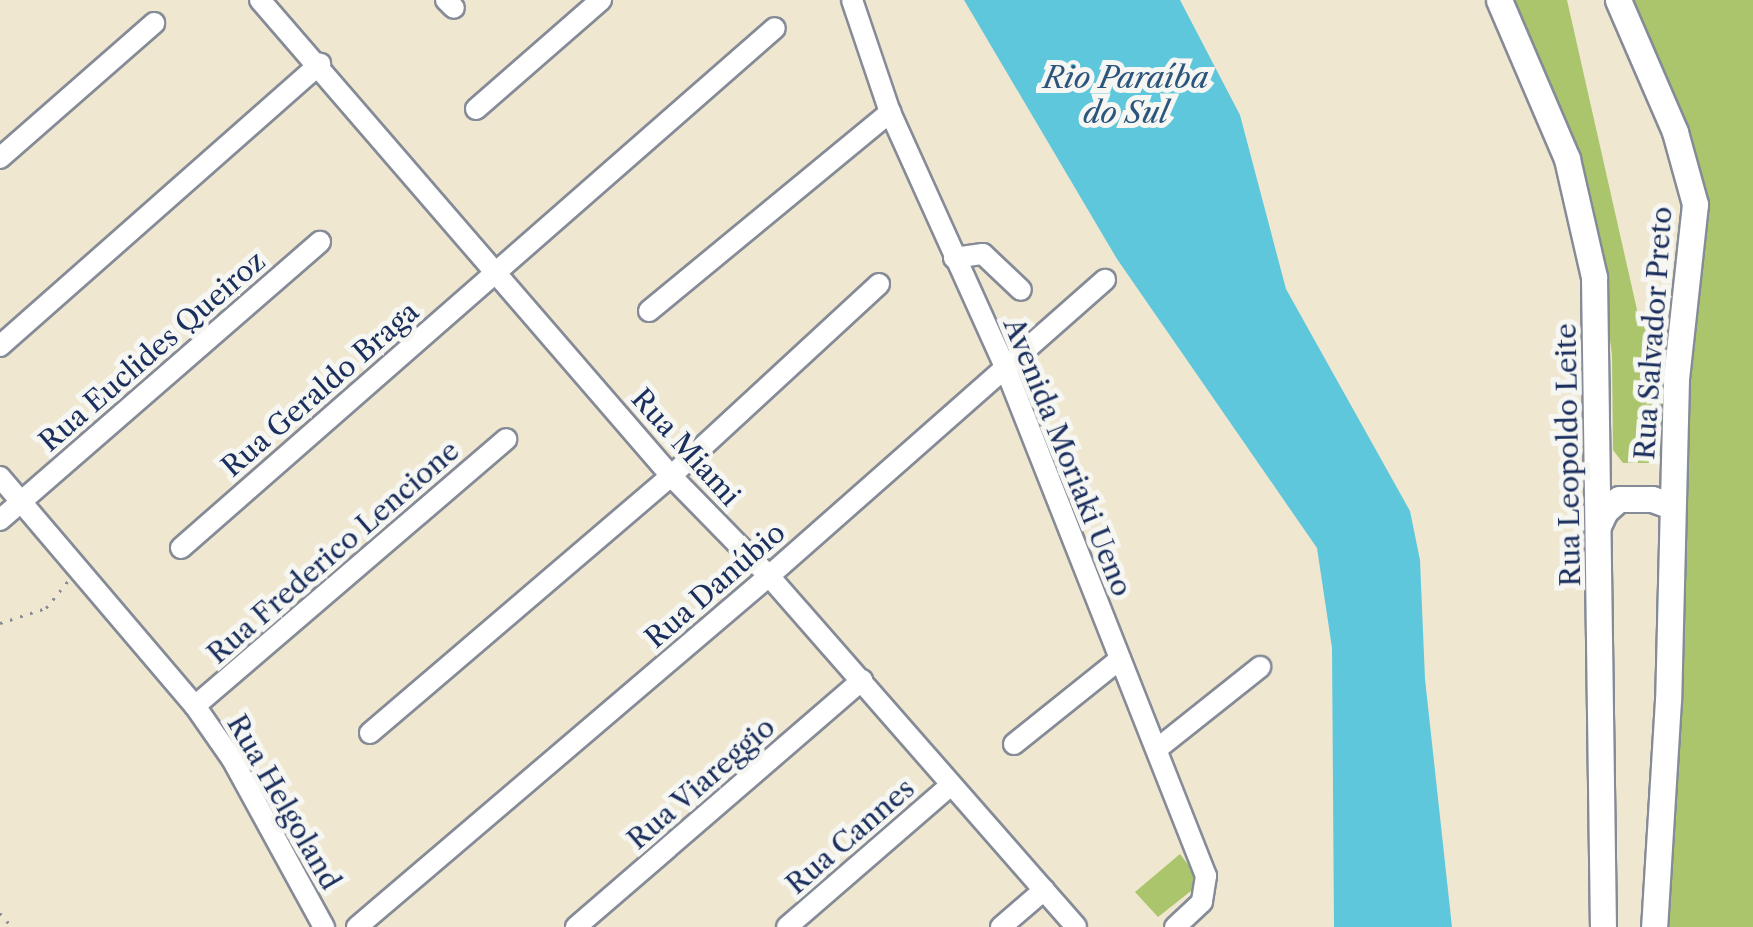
<!DOCTYPE html>
<meta charset="utf-8">
<style>
body{margin:0}
#map{position:relative;width:1753px;height:927px;overflow:hidden;background:#efe7d0;font-family:"Libre Caslon Text",serif}
div>[style]{position:absolute}
[style*='--x']{left:calc(var(--x)*1px);top:calc(var(--y)*1px);width:calc(var(--w)*1px);rotate:calc(var(--a)*1deg)}
.green>*{inset:0;background:#aac56b}
.water>*{inset:0;background:#5fc7db}
.path>*{height:2.5px;margin-top:-1.25px;transform-origin:0;background:repeating-linear-gradient(90deg,#858b97 0 2.5px,transparent 0 10.5px)}
.roads{filter:drop-shadow(2px 0 #858b97) drop-shadow(-2px 0 #858b97) drop-shadow(0 2px #858b97) drop-shadow(0 -2px #858b97)}
.minor>*{height:20px;margin:-10px;padding:0 10px;transform-origin:10px;border-radius:10px;background:#fff}
.major>*{height:25px;margin:-12.5px;padding:0 12.5px;transform-origin:12.5px;border-radius:12.5px;background:#fff}
span{translate:-50% -50%;white-space:nowrap;text-align:center;line-height:1.15;-webkit-text-stroke:10px #f6f6f2;paint-order:stroke}
.street-label{font-size:28px;color:#1b2f5e}
.water-label{font-size:30px;color:#2c557d;font-style:italic}
</style>
<div id="map">
<div class="green">
<i style="clip-path:polygon(1507px 0,1567px 0,1640px 323px,1670px 326px,1665px 451px,1652px 463px,1623px 463px,1613px 450px,1612px 355px,1594px 223px)"></i>
<i style="clip-path:polygon(1614px 0,1753px 0,1753px 927px,1665px 927px,1689px 364px,1707px 190px,1685px 161px)"></i>
<i style="clip-path:polygon(1180px 854px,1192px 870px,1196px 887px,1158px 917px,1135px 892px)"></i>
</div>
<div class="water">
<i style="clip-path:polygon(964px 0,1180px 0,1240px 115px,1286px 289px,1410px 511px,1420px 560px,1425px 679px,1452px 927px,1334px 927px,1332px 648px,1317px 548px,1117px 259px)"></i>
</div>
<div class="path">
<i style="--x:0;--y:623;--w:48;--a:-18.1"></i>
<i style="--x:46;--y:608;--w:35;--a:-51"></i>
<i style="--x:0;--y:913;--w:18;--a:49"></i>
</div>
<div class="roads">
<div class="minor">
<i style="--x:260;--y:0;--w:629;--a:49.19"></i>
<i style="--x:671;--y:476;--w:140;--a:45.6"></i>
<i style="--x:769;--y:576;--w:466;--a:48.8"></i>
<i style="--x:446;--y:0;--w:11;--a:45"></i>
<i style="--x:852;--y:0;--w:118;--a:71.3"></i>
<i style="--x:890;--y:112;--w:280;--a:65.7"></i>
<i style="--x:1005;--y:367;--w:547;--a:68.45"></i>
<i style="--x:1206;--y:876;--w:26;--a:99"></i>
<i style="--x:1202;--y:902;--w:37;--a:137"></i>
<i style="--x:476;--y:109;--w:166;--a:-41.1"></i>
<i style="--x:0;--y:158;--w:205;--a:-41.2"></i>
<i style="--x:954;--y:258;--w:29;--a:-8"></i>
<i style="--x:983;--y:254;--w:52;--a:43.5"></i>
<i style="--x:649;--y:311;--w:313;--a:-39.5"></i>
<i style="--x:0;--y:346;--w:427;--a:-41.4"></i>
<i style="--x:0;--y:477;--w:301;--a:49.6"></i>
<i style="--x:195;--y:706;--w:65;--a:55.1"></i>
<i style="--x:232;--y:759;--w:192;--a:61.3"></i>
<i style="--x:0;--y:520;--w:424;--a:-41"></i>
<i style="--x:181;--y:548;--w:789;--a:-41.2"></i>
<i style="--x:195;--y:706;--w:410;--a:-40.6"></i>
<i style="--x:370;--y:733;--w:396;--a:-40.5"></i>
<i style="--x:671;--y:476;--w:283;--a:-42.7"></i>
<i style="--x:1014;--y:744;--w:136;--a:-38.7"></i>
<i style="--x:1157;--y:749;--w:132;--a:-38.5"></i>
<i style="--x:357;--y:927;--w:541;--a:-40.43"></i>
<i style="--x:769;--y:576;--w:448;--a:-41.4"></i>
<i style="--x:576;--y:927;--w:378;--a:-40.8"></i>
<i style="--x:787;--y:927;--w:216;--a:-40.9"></i>
<i style="--x:1001;--y:927;--w:57;--a:-40.7"></i>
</div>
<div class="major">
<i style="--x:1499;--y:0;--w:173;--a:66.8"></i>
<i style="--x:1567;--y:159;--w:121;--a:77.1"></i>
<i style="--x:1594;--y:277;--w:650;--a:89.21"></i>
<i style="--x:1618;--y:0;--w:144;--a:66.6"></i>
<i style="--x:1675;--y:132;--w:75;--a:74.5"></i>
<i style="--x:1695;--y:204;--w:176;--a:96.2"></i>
<i style="--x:1676;--y:379;--w:321;--a:91.4"></i>
<i style="--x:1668;--y:700;--w:227;--a:93.5"></i>
<i style="--x:1598;--y:526;--w:17;--a:-65"></i>
<i style="--x:1605;--y:511;--w:18;--a:-41"></i>
<i style="--x:1619;--y:499;--w:33;--a:0"></i>
<i style="--x:1652;--y:499;--w:20;--a:20"></i>
</div>
</div>
<div class="street-label">
<span style="left:1653px;top:333px;rotate:-86deg">Rua Salvador Preto</span>
<span style="left:152px;top:351px;rotate:-41deg">Rua Euclides Queiroz</span>
<span style="left:320px;top:389px;rotate:-41deg">Rua Geraldo Braga</span>
<span style="left:686px;top:447px;rotate:48deg">Rua Miami</span>
<span style="left:1568px;top:455px;rotate:-91deg">Rua Leopoldo Leite</span>
<span style="left:1068px;top:457px;rotate:68deg">Avenida Moriaki Ueno</span>
<span style="left:333px;top:552px;rotate:-41deg">Rua Frederico Lencione</span>
<span style="left:715px;top:585px;rotate:-41deg">Rua Danúbio</span>
<span style="left:701px;top:783px;rotate:-41deg">Rua Viareggio</span>
<span style="left:284px;top:802px;rotate:60deg">Rua Helgoland</span>
<span style="left:850px;top:836px;rotate:-41deg">Rua Cannes</span>
</div>
<div class="water-label">
<span style="left:1126px;top:95px">Rio Paraíba<br>do Sul</span>
</div>
</div>
